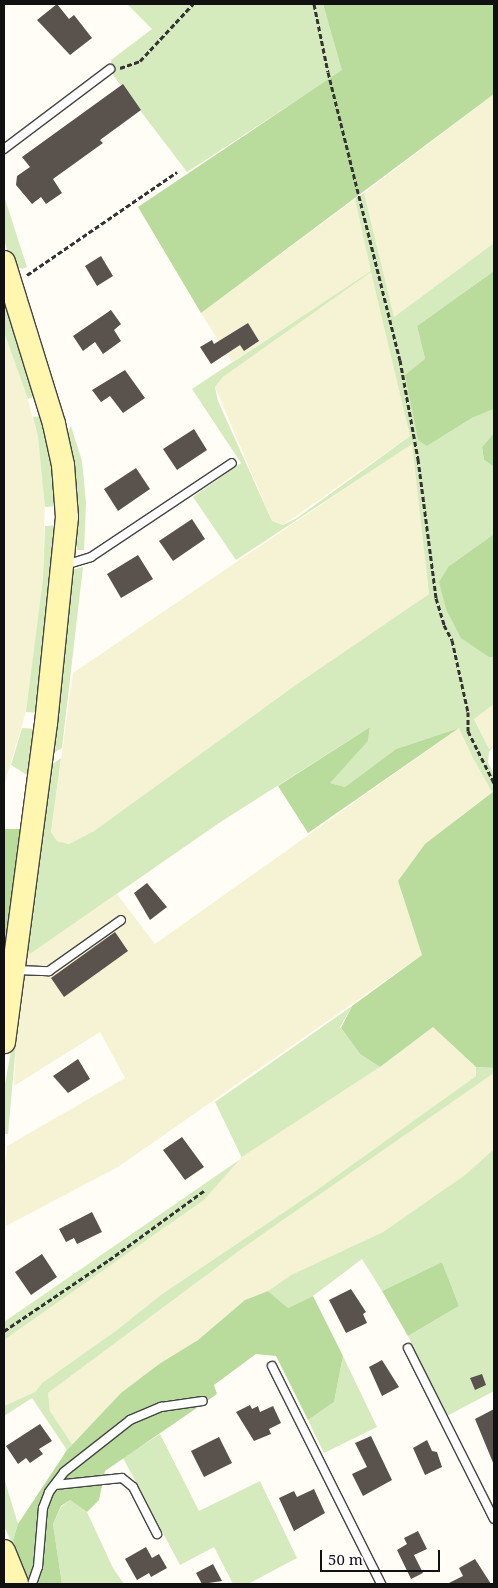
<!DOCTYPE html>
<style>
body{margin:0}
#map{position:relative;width:498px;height:1588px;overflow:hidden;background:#fffdf5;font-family:"Noto Serif",serif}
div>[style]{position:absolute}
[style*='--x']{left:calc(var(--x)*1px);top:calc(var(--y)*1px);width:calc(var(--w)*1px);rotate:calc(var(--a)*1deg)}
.farmland>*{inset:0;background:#f6f3d4}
.green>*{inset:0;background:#d5ebbd}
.forest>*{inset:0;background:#b9dc9c}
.building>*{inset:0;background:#5a524d}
.path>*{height:3px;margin-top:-1.5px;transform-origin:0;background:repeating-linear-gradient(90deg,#333 0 5px,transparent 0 7.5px)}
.roads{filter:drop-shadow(1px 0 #444) drop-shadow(-1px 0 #444) drop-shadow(0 1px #444) drop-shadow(0 -1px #444)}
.lane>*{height:8px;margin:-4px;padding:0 4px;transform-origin:4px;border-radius:4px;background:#fff}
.secondary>*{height:22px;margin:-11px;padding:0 11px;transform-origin:11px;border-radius:11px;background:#fff6b0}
span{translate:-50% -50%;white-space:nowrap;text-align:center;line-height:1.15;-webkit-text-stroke:5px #fff;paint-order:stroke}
.frame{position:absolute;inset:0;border:5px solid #111;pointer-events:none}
.scale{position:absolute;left:320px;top:1550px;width:120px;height:22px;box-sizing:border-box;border:2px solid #111;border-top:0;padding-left:6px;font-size:15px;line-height:18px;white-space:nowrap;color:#111;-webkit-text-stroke:4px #fff;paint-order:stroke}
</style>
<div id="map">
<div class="farmland">
<i style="clip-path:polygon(494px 94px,494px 243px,394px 317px,364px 193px)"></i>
<i style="clip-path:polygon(355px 199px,410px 436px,283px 525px,272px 521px,215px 387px,223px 377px,357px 281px,232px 362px,201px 313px)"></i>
<i style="clip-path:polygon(4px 332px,24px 386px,38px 437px,45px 495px,43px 578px,27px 708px,4px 786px)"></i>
<i style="clip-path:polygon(412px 443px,429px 594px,297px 684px,94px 831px,69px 844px,57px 841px,51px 832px,73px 673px)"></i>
<i style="clip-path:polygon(494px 704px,494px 745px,489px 749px,474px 718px)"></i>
<i style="clip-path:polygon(459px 728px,492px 792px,457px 819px,398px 881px,422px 955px,118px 1167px,6px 1226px,4px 1175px,7px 1146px,125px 1078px,100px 1032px,14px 1086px,16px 1046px,11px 1050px,25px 952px,30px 954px,117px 894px,155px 944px)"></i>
<i style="clip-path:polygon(433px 1027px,476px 1067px,476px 1076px,314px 1192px,162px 1294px,117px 1330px,42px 1383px,35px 1392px,4px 1406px,4px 1340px,204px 1200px,242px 1157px,380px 1067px)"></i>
<i style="clip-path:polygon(494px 1073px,494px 1149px,465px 1175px,383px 1232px,291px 1275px,268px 1291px,245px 1300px,198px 1340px,159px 1364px,122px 1393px,72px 1444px,50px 1411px,48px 1393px,243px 1248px)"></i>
</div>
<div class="green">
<i style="clip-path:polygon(127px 4px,323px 4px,343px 70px,187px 172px,113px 75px,111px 60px,152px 29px)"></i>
<i style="clip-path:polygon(evenodd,364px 193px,394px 317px,494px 243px,494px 271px,417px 326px,425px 359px,427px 446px,472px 418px,494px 409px,494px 433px,482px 447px,484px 460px,494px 467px,494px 534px,449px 566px,489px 657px,494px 657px,494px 704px,474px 719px,489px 749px,494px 745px,489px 752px,488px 763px,494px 774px,494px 791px,492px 792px,473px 758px,459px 728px,396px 749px,345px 787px,329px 783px,368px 741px,370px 727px,219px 823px,30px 954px,25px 952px,50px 766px,61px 758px,51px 832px,57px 841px,69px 844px,94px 831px,297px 684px,429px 594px,412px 444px,236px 560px,193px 497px,241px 463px,192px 389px,371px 271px,355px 199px,364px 193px,371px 272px,410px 436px,297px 518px,283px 525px,272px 521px,218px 401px,215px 387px,223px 377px,371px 272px)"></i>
<i style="clip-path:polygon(4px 196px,27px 267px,22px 269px,11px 263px,4px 239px)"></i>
<i style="clip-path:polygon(4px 287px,38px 395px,28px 399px,4px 332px)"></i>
<i style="clip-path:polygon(43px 416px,59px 506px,45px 507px,38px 437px,33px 417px)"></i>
<i style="clip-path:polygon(71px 426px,82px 461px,86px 503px,84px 550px,77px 550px,66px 436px)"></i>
<i style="clip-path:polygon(58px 525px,40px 713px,26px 712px,43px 578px,45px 526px)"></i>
<i style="clip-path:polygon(83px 567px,62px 748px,50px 755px,72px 570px)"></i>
<i style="clip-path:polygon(22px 728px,37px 729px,33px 779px,11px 765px)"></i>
<i style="clip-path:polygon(352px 1006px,340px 1027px,360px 1054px,380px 1067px,242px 1157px,204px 1200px,4px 1340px,4px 1322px,242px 1158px,215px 1102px)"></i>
<i style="clip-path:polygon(16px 1045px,8px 1134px,4px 1134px,4px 1090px,11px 1050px)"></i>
<i style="clip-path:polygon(476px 1067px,494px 1068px,494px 1073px,243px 1248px,48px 1393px,50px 1411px,72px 1444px,67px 1450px,32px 1398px,4px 1416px,4px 1406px,35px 1392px,42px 1383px,117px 1330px,162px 1294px,314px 1192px,476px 1076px)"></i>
<i style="clip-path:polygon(494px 1149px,494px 1391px,447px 1416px,408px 1336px,459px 1306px,442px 1262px,382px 1291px,362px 1259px,313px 1296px,288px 1308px,268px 1291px,291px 1275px,383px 1232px,465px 1175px)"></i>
<i style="clip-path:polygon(343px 1356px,377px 1427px,324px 1453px,308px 1420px,334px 1402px)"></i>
<i style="clip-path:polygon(160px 1434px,199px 1511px,260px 1481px,297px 1558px,248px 1584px,233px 1584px,214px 1547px,180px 1565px,123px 1458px)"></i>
<i style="clip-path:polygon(4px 1478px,18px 1524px,13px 1540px,23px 1567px,4px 1526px)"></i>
<i style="clip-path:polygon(70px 1500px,87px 1512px,113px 1568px,124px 1584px,62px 1584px,53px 1524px,61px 1507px)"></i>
</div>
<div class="forest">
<i style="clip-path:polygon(323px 4px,494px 4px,494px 94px,201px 313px,138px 207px,342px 70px)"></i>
<i style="clip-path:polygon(494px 271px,494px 409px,472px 418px,427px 446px,418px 440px,405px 375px,425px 359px,417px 326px)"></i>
<i style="clip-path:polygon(494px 433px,494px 467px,484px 460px,482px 447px)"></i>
<i style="clip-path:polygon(494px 534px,494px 657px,489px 657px,461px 638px,446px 609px,439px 582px,449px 566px)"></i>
<i style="clip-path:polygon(370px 727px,368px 741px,330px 783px,345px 787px,396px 749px,459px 728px,308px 833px,278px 786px)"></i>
<i style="clip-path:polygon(494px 791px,494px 1068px,476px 1067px,433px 1027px,380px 1067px,360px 1054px,341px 1028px,352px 1006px,422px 955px,398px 881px,425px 844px)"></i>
<i style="clip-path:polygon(4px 829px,25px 829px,4px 975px)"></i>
<i style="clip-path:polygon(442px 1262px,459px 1306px,408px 1336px,382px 1291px)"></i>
<i style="clip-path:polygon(268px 1291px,288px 1308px,313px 1296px,343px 1356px,334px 1402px,308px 1420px,276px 1356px,256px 1354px,214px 1385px,217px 1394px,105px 1471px,99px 1500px,87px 1512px,70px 1500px,61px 1506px,53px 1524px,62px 1584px,29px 1584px,13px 1540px,18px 1524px,67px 1450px,121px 1393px,159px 1364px,198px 1340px,245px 1300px)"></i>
</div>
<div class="building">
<i style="clip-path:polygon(57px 4px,69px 19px,74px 15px,92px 38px,70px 55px,37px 20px)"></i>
<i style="clip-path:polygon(123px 84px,141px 110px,100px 140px,103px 143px,53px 179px,62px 193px,46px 204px,41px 197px,32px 204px,16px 185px,17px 176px,30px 167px,22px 157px)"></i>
<i style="clip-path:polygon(101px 256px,113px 276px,97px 286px,85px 266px)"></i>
<i style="clip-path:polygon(111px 310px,121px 324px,114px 330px,121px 341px,103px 354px,95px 342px,83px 351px,73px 336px)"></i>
<i style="clip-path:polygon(248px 323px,259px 341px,244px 351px,240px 345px,211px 364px,200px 347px,212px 340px,214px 344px)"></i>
<i style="clip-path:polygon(125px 370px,145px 398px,123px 413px,110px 396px,101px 402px,92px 390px)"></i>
<i style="clip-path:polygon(194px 429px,207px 450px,177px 470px,163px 449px)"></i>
<i style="clip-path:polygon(136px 468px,150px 489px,118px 511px,104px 489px)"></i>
<i style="clip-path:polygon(192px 519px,205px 539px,173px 561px,159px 541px)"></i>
<i style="clip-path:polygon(138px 555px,153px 579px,121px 598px,107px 574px)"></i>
<i style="clip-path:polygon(147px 883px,167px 907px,150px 920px,134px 893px)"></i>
<i style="clip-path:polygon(115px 932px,128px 951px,64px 997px,51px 978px)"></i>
<i style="clip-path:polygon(78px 1059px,90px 1079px,68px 1093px,53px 1076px)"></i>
<i style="clip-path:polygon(182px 1137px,204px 1167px,185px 1180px,163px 1150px)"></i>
<i style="clip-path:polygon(92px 1212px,102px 1232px,77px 1244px,74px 1238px,66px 1242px,59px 1229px)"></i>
<i style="clip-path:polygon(42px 1254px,57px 1277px,31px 1295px,15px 1272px)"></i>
<i style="clip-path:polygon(351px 1289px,366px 1312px,363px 1314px,367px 1323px,346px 1333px,329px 1300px)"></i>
<i style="clip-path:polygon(382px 1360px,399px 1387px,382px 1396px,369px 1367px)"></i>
<i style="clip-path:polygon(482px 1374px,486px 1385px,475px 1390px,470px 1378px)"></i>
<i style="clip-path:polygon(250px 1405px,252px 1409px,258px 1406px,260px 1412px,273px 1406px,281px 1423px,269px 1429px,271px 1434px,254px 1441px,236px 1412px)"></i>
<i style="clip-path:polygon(494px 1409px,494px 1465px,475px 1419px)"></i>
<i style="clip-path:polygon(40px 1424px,52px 1441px,39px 1449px,43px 1454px,30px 1463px,26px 1458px,18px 1464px,6px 1446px)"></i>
<i style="clip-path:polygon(371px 1436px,392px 1480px,363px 1496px,352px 1474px,367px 1467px,355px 1443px)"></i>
<i style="clip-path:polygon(219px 1437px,232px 1463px,204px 1477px,191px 1451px)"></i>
<i style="clip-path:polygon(427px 1440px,432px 1451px,437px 1452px,442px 1467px,425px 1475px,413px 1448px)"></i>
<i style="clip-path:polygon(314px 1489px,325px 1513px,294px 1531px,279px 1498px,294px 1491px,297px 1497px)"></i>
<i style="clip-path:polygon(418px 1531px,427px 1549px,414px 1555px,423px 1573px,411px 1579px,397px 1550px,407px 1544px,404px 1538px)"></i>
<i style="clip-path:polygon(146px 1547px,152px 1558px,159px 1554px,167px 1568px,151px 1577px,149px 1573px,137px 1580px,125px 1559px)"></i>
<i style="clip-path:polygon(475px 1559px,491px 1584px,447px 1584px,463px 1576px,459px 1568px)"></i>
<i style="clip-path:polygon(213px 1564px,222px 1581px,202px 1584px,196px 1573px)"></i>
</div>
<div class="path">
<i style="--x:314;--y:4;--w:69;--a:78.4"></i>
<i style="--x:328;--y:72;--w:297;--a:76"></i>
<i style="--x:400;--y:360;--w:101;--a:79.7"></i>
<i style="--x:418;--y:459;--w:140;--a:82.6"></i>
<i style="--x:436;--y:598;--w:28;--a:73"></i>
<i style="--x:444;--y:625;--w:17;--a:62"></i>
<i style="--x:452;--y:640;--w:74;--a:77.5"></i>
<i style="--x:468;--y:712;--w:19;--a:90"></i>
<i style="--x:468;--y:731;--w:58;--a:63.4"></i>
<i style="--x:120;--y:68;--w:21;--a:-19"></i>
<i style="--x:140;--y:61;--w:78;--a:-47.1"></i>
<i style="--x:27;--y:275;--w:182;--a:-34.5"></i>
<i style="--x:4;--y:1331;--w:127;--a:-34.1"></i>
<i style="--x:109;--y:1260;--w:119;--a:-36.1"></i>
</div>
<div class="roads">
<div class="lane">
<i style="--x:4;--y:149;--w:133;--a:-37"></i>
<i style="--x:65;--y:565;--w:27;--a:-17"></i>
<i style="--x:91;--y:557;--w:169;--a:-33.7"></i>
<i style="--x:16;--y:970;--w:33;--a:2"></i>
<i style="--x:49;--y:971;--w:88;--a:-35.3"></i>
<i style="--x:408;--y:1348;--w:191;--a:63.3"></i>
<i style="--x:272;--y:1366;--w:244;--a:63.4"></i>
<i style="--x:55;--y:1485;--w:67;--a:-6"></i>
<i style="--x:122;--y:1478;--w:14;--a:39"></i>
<i style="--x:133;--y:1487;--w:53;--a:62.9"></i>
<i style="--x:32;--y:1584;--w:18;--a:-71"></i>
<i style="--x:38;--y:1567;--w:59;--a:-85.2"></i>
<i style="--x:43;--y:1508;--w:17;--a:-69"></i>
<i style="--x:49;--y:1492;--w:25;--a:-53"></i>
<i style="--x:64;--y:1472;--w:84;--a:-38.2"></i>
<i style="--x:130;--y:1420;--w:34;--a:-23"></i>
<i style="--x:161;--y:1407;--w:42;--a:-8.1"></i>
</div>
<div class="secondary">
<i style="--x:4;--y:262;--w:170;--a:72.8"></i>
<i style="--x:54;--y:424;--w:42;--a:77.6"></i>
<i style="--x:63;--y:465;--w:52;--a:85.6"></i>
<i style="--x:67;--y:517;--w:207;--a:95.8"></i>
<i style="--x:46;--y:723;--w:322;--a:97.5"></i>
<i style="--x:4;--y:1551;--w:35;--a:68"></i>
</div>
</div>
<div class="frame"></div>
<div class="scale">50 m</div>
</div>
